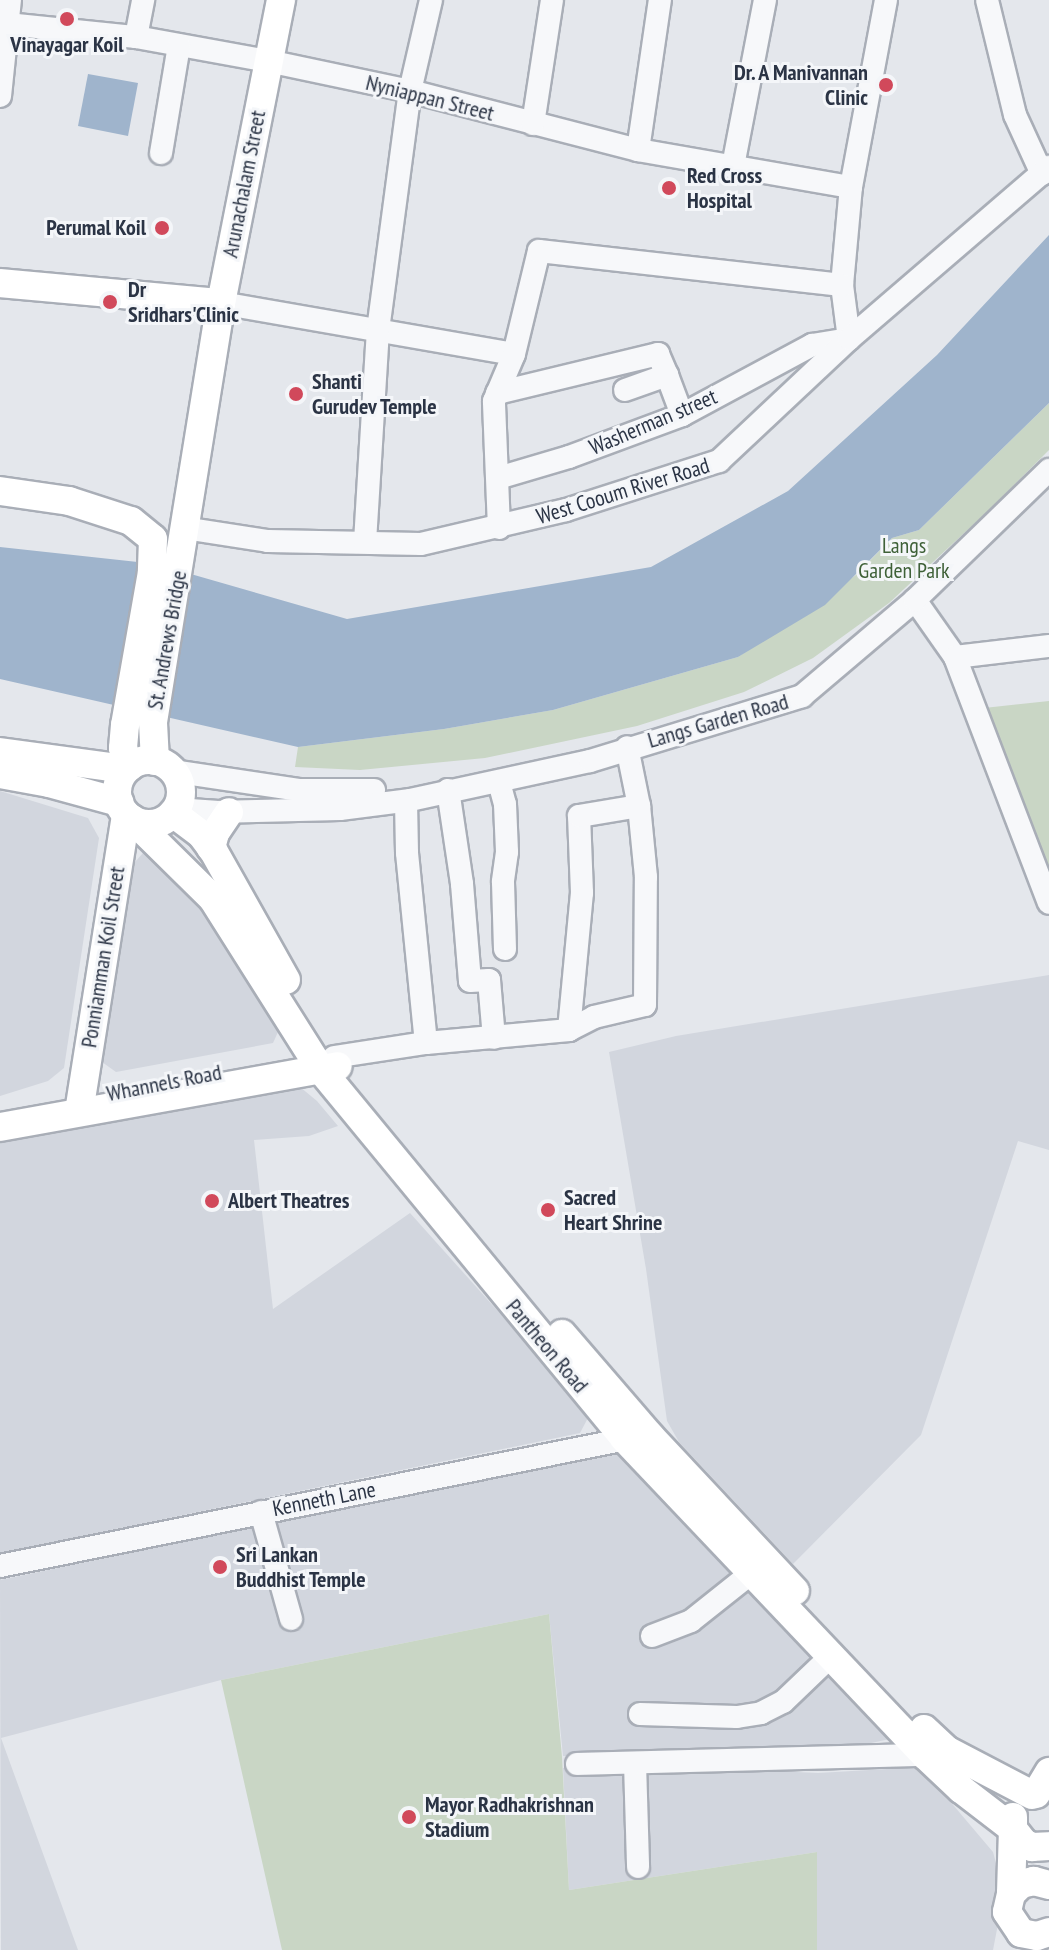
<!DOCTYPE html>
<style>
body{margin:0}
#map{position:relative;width:1049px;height:1950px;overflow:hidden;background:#e4e7ec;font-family:"PT Sans Narrow",sans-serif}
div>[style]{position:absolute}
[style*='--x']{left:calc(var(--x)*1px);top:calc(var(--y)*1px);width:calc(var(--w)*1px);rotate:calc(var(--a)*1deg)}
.built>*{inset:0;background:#d2d6de}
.green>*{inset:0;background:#c9d6c5}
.water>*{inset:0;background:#9fb4cc}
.roads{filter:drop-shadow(2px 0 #a9aeb7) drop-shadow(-2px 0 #a9aeb7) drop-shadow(0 2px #a9aeb7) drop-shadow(0 -2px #a9aeb7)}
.minor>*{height:22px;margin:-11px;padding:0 11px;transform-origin:11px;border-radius:11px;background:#f7f8fa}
.major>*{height:28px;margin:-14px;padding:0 14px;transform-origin:14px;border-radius:14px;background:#fff}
.major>.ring{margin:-14px;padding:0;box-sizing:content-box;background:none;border:28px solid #fff;border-radius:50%}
.dots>*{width:22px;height:22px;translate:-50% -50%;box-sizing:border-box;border:4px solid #f4f6f9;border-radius:50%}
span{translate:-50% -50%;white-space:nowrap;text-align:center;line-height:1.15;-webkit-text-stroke:6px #f4f6f9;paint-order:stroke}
.poi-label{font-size:22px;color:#2b3445;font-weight:700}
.right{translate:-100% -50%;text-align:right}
.left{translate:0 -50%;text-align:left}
.street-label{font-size:22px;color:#2b3445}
.park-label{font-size:22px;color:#3f6138}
</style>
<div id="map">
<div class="built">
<i style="clip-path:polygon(0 791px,88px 818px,99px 838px,64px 1068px,48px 1081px,0 1096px)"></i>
<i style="clip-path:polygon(143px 853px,155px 855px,205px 900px,278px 1032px,273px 1043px,116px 1072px,102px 1062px,135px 862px)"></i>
<i style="clip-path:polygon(1049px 975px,1049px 1150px,1018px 1141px,921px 1435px,793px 1564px,679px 1442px,667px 1421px,646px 1269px,609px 1052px,676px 1036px)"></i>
<i style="clip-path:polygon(294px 1082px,317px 1101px,338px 1126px,309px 1136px,254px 1140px,273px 1309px,410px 1213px,590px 1414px,580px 1433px,0 1553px,0 1137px)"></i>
<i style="clip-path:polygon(621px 1451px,629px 1455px,890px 1739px,824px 1753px,563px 1756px,549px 1614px,221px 1680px,1px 1738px,78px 1950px,1px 1950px,0 1580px)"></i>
<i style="clip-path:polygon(687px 1767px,818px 1773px,921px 1767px,993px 1852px,1004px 1893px,993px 1950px,817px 1950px,817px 1852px,569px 1890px,563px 1768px)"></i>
</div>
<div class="green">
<i style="clip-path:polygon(1049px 403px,1049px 450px,990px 509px,889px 603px,813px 658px,744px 692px,637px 726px,485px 758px,360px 770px,295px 767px,298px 747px,444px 729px,553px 710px,738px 657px,856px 575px,892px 538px,919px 530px)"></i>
<i style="clip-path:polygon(1049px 701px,1049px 879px,975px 709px)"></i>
<i style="clip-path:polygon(549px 1614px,562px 1757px,569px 1890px,817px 1852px,817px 1950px,282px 1950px,221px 1680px)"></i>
</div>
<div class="water">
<i style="clip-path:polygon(88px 74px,138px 83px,128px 136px,78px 126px)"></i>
<i style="clip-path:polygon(1049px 235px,1049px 403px,919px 530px,892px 538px,825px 605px,738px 657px,553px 710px,444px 729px,298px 747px,0 679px,0 547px,156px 564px,347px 619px,651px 567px,788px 491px,937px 355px)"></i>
</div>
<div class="roads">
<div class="minor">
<i style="--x:987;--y:0;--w:118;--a:76.3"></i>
<i style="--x:1015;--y:115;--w:65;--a:65.4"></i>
<i style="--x:7;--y:24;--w:130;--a:5.8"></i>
<i style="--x:136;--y:37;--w:134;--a:10.3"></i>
<i style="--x:268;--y:61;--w:145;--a:11.9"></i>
<i style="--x:410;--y:91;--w:236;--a:14.5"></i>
<i style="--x:638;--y:150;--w:216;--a:9.9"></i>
<i style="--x:136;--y:37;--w:38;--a:-79"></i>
<i style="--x:0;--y:96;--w:97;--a:-84.1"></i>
<i style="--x:533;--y:124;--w:125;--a:-81.3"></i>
<i style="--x:638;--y:150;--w:152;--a:-81.7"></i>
<i style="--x:161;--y:153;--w:109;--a:-80.5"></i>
<i style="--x:733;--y:166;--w:169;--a:-79.1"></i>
<i style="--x:221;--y:303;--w:297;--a:9.9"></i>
<i style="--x:625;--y:390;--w:45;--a:-19.7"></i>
<i style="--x:667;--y:375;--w:43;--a:69.4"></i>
<i style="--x:497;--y:393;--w:166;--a:-13.6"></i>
<i style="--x:658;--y:354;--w:23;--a:67"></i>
<i style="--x:498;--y:478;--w:74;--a:-16.5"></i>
<i style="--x:569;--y:457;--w:121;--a:-20.4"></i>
<i style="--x:682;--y:415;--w:148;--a:-28.3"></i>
<i style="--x:812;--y:345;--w:37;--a:-9"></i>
<i style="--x:849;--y:339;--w:54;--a:-97.4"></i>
<i style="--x:842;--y:285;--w:98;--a:-84.8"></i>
<i style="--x:851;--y:187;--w:190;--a:-79.4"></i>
<i style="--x:184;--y:528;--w:85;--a:8.8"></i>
<i style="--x:268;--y:541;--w:153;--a:1.1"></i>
<i style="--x:421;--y:544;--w:149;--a:-13.2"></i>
<i style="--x:566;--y:510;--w:161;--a:-17.8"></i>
<i style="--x:719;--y:461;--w:178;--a:-43.2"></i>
<i style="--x:849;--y:339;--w:264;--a:-40.7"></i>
<i style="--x:499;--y:528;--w:127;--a:-92.3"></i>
<i style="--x:494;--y:401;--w:51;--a:-66.9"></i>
<i style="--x:514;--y:354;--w:106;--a:-76.4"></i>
<i style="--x:539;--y:251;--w:305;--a:6.4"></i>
<i style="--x:365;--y:542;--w:212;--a:-86.5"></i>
<i style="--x:378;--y:330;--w:241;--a:-82.4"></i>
<i style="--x:410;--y:91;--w:93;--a:-77"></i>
<i style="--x:915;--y:600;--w:70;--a:54.9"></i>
<i style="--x:955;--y:657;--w:263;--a:69.1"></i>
<i style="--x:955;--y:657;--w:95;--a:-6.7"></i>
<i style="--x:172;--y:771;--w:128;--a:8.5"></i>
<i style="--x:299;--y:790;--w:75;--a:0"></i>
<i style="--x:499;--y:782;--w:23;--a:75"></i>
<i style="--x:505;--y:804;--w:48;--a:87.6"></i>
<i style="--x:507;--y:852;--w:30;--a:98"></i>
<i style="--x:503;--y:882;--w:67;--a:88.3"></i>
<i style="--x:448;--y:790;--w:95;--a:81.5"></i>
<i style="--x:462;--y:884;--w:97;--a:85.3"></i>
<i style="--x:470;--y:981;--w:19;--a:-3"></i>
<i style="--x:489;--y:980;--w:58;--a:85.1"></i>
<i style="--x:406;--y:801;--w:52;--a:88.9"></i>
<i style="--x:407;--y:853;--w:191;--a:84.3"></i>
<i style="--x:176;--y:809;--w:39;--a:4"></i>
<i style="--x:215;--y:812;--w:125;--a:-1.4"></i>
<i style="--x:340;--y:809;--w:71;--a:-7.3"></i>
<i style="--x:410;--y:800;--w:184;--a:-12.2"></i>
<i style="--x:590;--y:761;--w:222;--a:-17"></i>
<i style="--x:802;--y:696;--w:148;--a:-40.3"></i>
<i style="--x:915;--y:600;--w:187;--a:-44.1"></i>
<i style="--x:569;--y:1030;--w:138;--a:-84.6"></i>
<i style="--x:582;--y:893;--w:77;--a:-92.2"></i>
<i style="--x:579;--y:816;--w:61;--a:-9.5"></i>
<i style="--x:334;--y:1057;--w:93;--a:-8.7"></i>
<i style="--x:426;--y:1043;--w:144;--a:-5.2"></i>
<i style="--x:569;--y:1030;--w:28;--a:-27"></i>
<i style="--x:594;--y:1017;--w:52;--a:-13.2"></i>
<i style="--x:645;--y:1005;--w:128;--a:-89.6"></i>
<i style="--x:646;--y:877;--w:71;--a:-95.6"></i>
<i style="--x:639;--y:806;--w:60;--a:-101.5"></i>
<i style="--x:261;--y:1512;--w:111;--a:74.3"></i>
<i style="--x:0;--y:1566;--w:649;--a:-11.47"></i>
<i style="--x:652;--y:1636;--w:42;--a:-21"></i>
<i style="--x:691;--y:1621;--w:93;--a:-38.5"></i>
<i style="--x:640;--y:1714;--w:97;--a:1.8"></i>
<i style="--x:737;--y:1717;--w:24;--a:-9"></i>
<i style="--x:761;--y:1713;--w:25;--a:-27"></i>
<i style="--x:783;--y:1702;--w:66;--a:-43.8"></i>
<i style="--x:635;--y:1763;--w:104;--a:88.3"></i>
<i style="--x:577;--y:1764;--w:348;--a:-1.5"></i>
</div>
<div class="major">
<i style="--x:0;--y:283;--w:222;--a:5.2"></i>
<i style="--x:0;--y:491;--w:70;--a:8.2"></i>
<i style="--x:69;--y:501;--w:65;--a:17.9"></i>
<i style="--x:131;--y:521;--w:28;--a:39"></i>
<i style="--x:153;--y:539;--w:33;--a:92"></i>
<i style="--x:152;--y:572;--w:155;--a:100"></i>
<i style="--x:125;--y:725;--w:23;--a:95"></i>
<i style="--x:123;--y:748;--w:20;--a:72"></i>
<i style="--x:0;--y:752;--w:127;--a:7.7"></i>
<i class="ring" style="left:117px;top:760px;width:36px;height:36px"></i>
<i style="--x:155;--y:761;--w:39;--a:-93"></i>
<i style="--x:153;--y:722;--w:424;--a:-80.8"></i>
<i style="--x:221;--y:303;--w:309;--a:-78.8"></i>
<i style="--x:0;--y:774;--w:50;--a:10.4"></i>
<i style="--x:49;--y:783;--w:73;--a:15.2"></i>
<i style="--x:173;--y:813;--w:35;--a:37"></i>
<i style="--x:201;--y:834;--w:20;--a:53"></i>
<i style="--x:213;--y:850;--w:149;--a:60.7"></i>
<i style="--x:132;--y:819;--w:114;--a:44.6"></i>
<i style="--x:213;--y:899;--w:202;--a:57.7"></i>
<i style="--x:321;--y:1070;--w:477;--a:50.5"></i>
<i style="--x:624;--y:1438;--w:437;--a:46.5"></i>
<i style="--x:925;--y:1755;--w:50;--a:43.4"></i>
<i style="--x:961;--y:1789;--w:66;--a:37.6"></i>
<i style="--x:1013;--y:1829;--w:65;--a:91.8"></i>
<i style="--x:211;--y:848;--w:16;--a:-75"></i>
<i style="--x:215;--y:833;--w:25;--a:-56"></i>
<i style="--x:79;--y:1112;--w:301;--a:-81"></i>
<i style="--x:0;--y:1127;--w:343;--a:-10.2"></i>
<i style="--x:562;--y:1334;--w:135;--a:49.2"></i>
<i style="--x:650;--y:1436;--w:212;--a:46.9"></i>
<i style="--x:924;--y:1729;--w:33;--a:43"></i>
<i style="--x:948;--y:1751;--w:95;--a:27.6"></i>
<i style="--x:1036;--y:1794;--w:26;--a:-59"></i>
<i style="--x:1013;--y:1817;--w:12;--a:90"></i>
<i style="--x:1013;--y:1829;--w:18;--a:52"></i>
<i style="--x:1024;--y:1843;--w:9;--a:27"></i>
<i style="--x:1032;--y:1847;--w:17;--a:-3"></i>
<i style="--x:1049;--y:1885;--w:16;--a:-165"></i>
<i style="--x:1034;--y:1881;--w:13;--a:167"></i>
<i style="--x:1021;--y:1884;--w:14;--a:135"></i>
<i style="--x:1011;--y:1894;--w:18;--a:103"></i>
<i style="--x:1007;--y:1912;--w:25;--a:56"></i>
<i style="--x:1021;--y:1933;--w:16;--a:11"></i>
<i style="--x:1037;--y:1936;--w:13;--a:-18"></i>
</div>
</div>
<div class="dots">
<i style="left:67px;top:19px;background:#d1495b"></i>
<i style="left:886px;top:85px;background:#d1495b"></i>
<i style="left:669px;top:188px;background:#d1495b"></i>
<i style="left:162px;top:228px;background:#d1495b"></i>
<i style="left:110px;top:302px;background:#d1495b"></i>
<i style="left:296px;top:394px;background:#d1495b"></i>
<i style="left:212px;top:1201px;background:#d1495b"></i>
<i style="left:548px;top:1210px;background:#d1495b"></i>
<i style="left:220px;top:1567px;background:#d1495b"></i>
<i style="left:409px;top:1817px;background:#d1495b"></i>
</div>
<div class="poi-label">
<span style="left:67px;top:45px">Vinayagar Koil</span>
<span class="right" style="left:868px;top:85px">Dr. A Manivannan<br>Clinic</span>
<span class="left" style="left:687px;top:188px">Red Cross<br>Hospital</span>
<span class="right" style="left:146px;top:228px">Perumal Koil</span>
<span class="left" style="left:128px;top:302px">Dr<br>Sridhars'Clinic</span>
<span class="left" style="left:312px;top:394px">Shanti<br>Gurudev Temple</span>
<span class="left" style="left:564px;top:1210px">Sacred<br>Heart Shrine</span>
<span class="left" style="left:228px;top:1201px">Albert Theatres</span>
<span class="left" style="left:236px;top:1567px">Sri Lankan<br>Buddhist Temple</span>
<span class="left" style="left:425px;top:1817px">Mayor Radhakrishnan<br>Stadium</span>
</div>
<div class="street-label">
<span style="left:430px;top:98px;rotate:14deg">Nyniappan Street</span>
<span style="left:244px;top:184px;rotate:-79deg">Arunachalam Street</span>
<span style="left:653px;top:422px;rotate:-23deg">Washerman street</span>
<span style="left:623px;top:491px;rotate:-17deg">West Cooum River Road</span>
<span style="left:167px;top:640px;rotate:-80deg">St. Andrews Bridge</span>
<span style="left:718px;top:721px;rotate:-16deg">Langs Garden Road</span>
<span style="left:103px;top:957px;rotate:-81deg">Ponniamman Koil Street</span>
<span style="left:164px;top:1083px;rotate:-11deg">Whannels Road</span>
<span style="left:547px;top:1346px;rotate:50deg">Pantheon Road</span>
<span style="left:324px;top:1499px;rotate:-11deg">Kenneth Lane</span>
</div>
<div class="park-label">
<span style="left:904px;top:558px">Langs<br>Garden Park</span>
</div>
</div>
